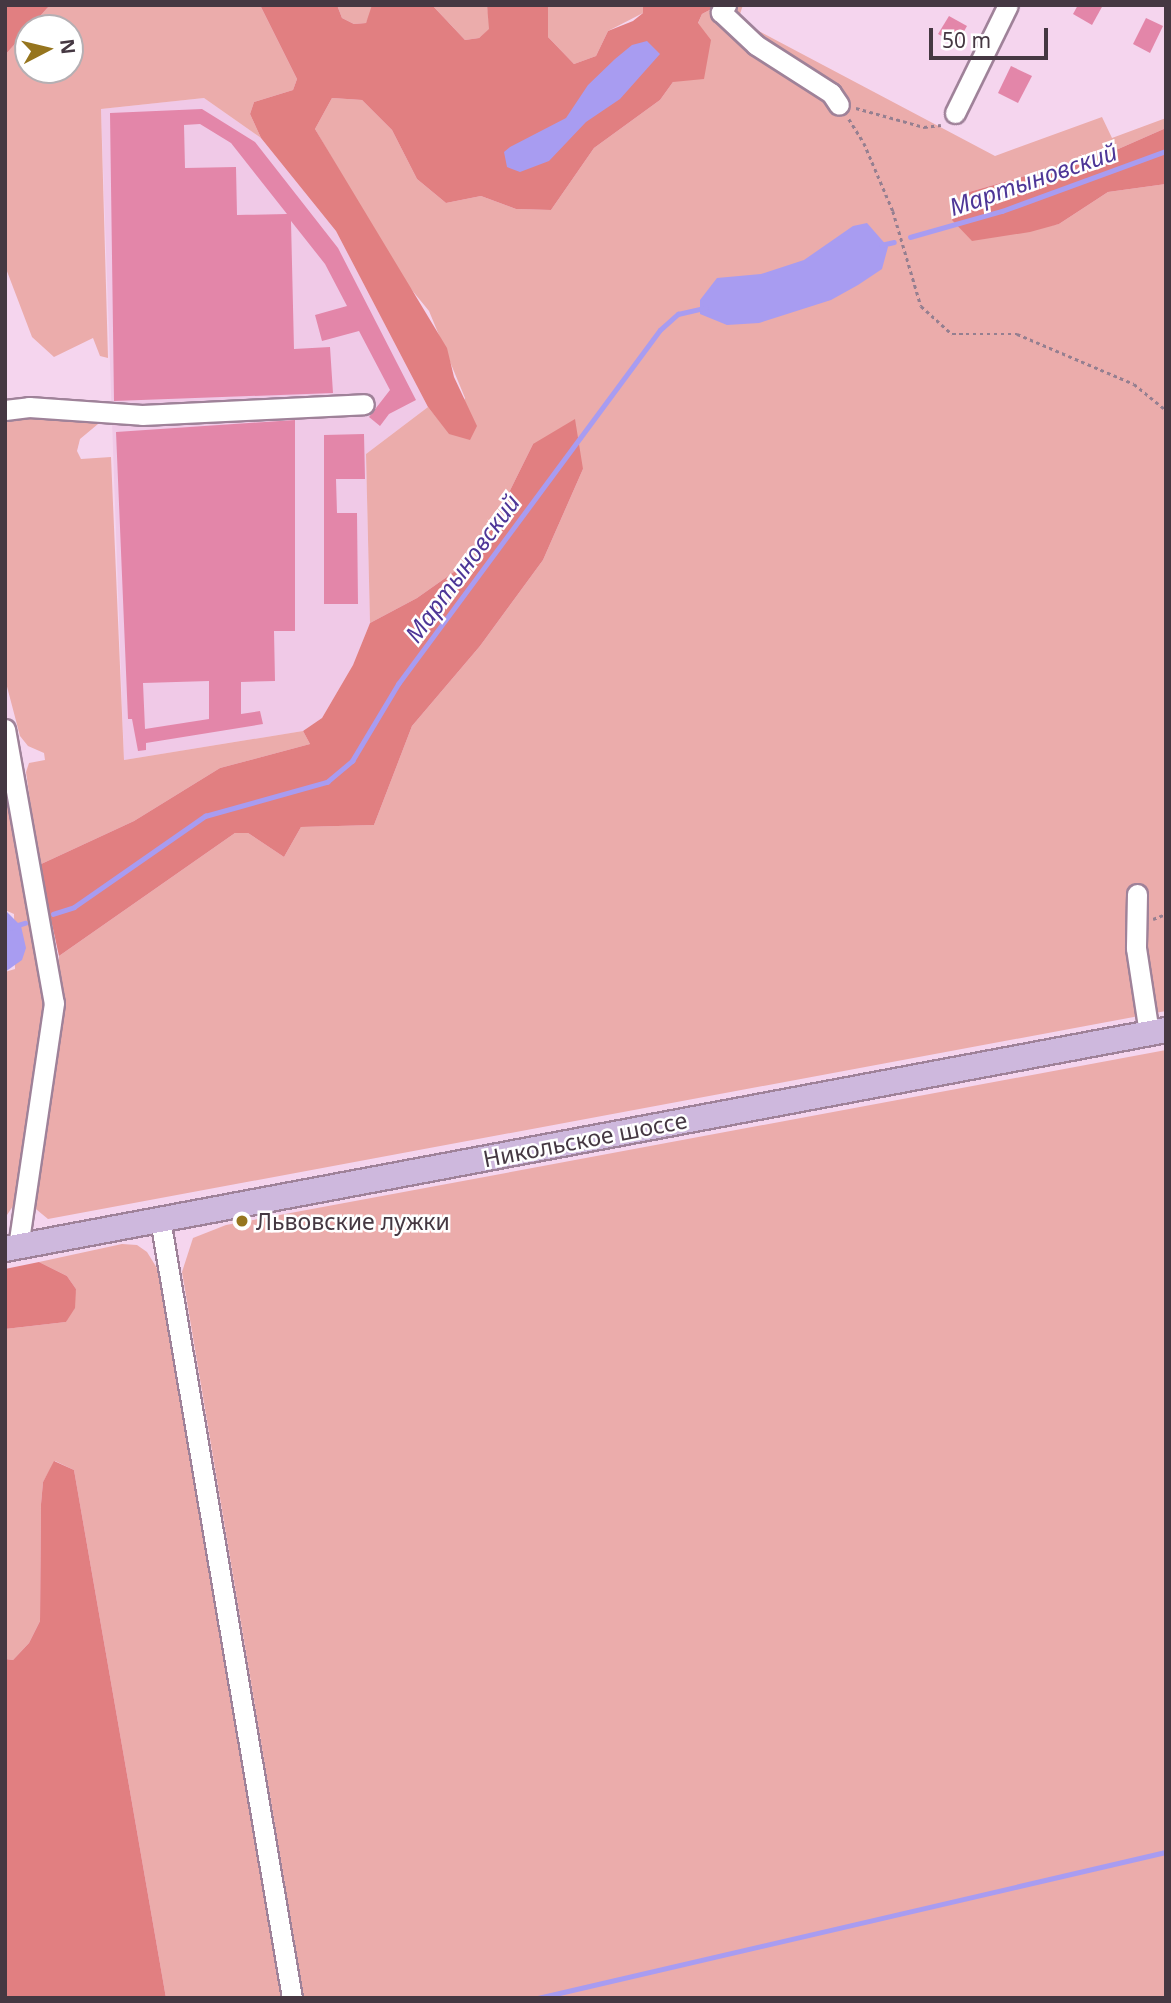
<!DOCTYPE html>
<meta charset="utf-8">
<style>
body{margin:0}
#map{position:relative;width:1171px;height:2003px;overflow:hidden;background:#f5d5ee;font-family:"Noto Sans",sans-serif}
div>[style]{position:absolute}
[style*='--x']{left:calc(var(--x)*1px);top:calc(var(--y)*1px);width:calc(var(--w)*1px);rotate:calc(var(--a)*1deg)}
.built>*{inset:0;background:#f0c9e7}
.green>*{inset:0;background:#ebacab}
.forest>*{inset:0;background:#e17f81}
.water>*{inset:0;background:#a89cf1}
.stream>*{height:4.5px;margin:-2.25px;padding:0 2.25px;transform-origin:2.25px;border-radius:2.25px;background:#a89cf1}
.building>*{inset:0;background:#e386a9}
.path>*{height:2.5px;margin-top:-1.25px;transform-origin:0;background:repeating-linear-gradient(90deg,#957f90 0 3.5px,transparent 0 7px)}
.roads{filter:drop-shadow(2px 0 #9f8299) drop-shadow(-2px 0 #9f8299) drop-shadow(0 2px #9f8299) drop-shadow(0 -2px #9f8299)}
.minor>*{height:19px;margin:-9.5px;padding:0 9.5px;transform-origin:9.5px;border-radius:9.5px;background:#fff}
.major>*{height:24px;margin:-12px;padding:0 12px;transform-origin:12px;border-radius:12px;background:#ceb8dd}
.dots>*{width:19px;height:19px;translate:-50% -50%;box-sizing:border-box;border:4px solid #fff;border-radius:50%}
span{translate:-50% -50%;white-space:nowrap;text-align:center;line-height:1.15;-webkit-text-stroke:5px #fff;paint-order:stroke}
.street-label{font-size:23px;color:#453842}
.poi-label{font-size:23px;color:#453842}
.left{translate:0 -50%;text-align:left}
.water-label{font-size:24px;color:#4e3697;font-style:italic}
.frame{position:absolute;inset:0;border:7px solid #453842;pointer-events:none}
.north{position:absolute;left:14px;top:14px;width:70px;height:70px;box-sizing:border-box;background:#fff;border:2px solid #b5afb3;border-radius:50%;rotate:83deg;font-size:19px;font-weight:700;line-height:28px;text-align:center;color:#453842}
.north::after{content:'';display:block;margin:auto;width:24px;height:32px;background:#96751e;clip-path:polygon(50% 0,100% 100%,50% 72%,0 100%)}
.scale{position:absolute;left:929px;top:28px;width:119px;height:32px;box-sizing:border-box;border:4px solid #453842;border-top:0;padding-left:9px;font-size:21px;line-height:24px;white-space:nowrap;color:#453842;-webkit-text-stroke:5px #fff;paint-order:stroke}
</style>
<div id="map">
<div class="built">
<i style="clip-path:polygon(204px 98px,261px 138px,336px 231px,428px 407px,366px 454px,370px 623px,353px 665px,322px 718px,303px 731px,124px 760px,101px 109px)"></i>
</div>
<div class="green">
<i style="clip-path:polygon(evenodd,50px 5px,260px 5px,297px 79px,293px 90px,254px 102px,250px 114px,261px 138px,204px 98px,101px 109px,108px 358px,100px 356px,93px 338px,54px 357px,32px 337px,5px 266px,5px 55px,50px 5px,28px 28px,70px 28px,70px 70px,28px 70px,28px 28px)"></i>
<i style="clip-path:polygon(337px 5px,372px 5px,372px 10px,366px 23px,354px 24px,342px 18px)"></i>
<i style="clip-path:polygon(432px 5px,487px 5px,490px 29px,479px 38px,465px 40px)"></i>
<i style="clip-path:polygon(548px 5px,643px 5px,643px 13px,608px 31px,596px 56px,574px 64px,548px 37px)"></i>
<i style="clip-path:polygon(719px 5px,743px 5px,738px 20px,995px 156px,1102px 117px,1112px 138px,1166px 118px,1166px 128px,1116px 150px,969px 192px,972px 240px,1059px 224px,1108px 192px,1166px 184px,1166px 1011px,48px 1219px,31px 1205px,59px 956px,235px 833px,248px 833px,284px 857px,301px 827px,374px 825px,412px 726px,480px 646px,543px 560px,583px 469px,533px 444px,478px 555px,417px 598px,370px 623px,366px 454px,428px 407px,450px 434px,465px 398px,429px 311px,402px 278px,315px 129px,332px 98px,362px 100px,392px 130px,417px 179px,446px 203px,481px 196px,516px 209px,551px 210px,594px 148px,660px 100px,673px 82px,702px 14px)"></i>
<i style="clip-path:polygon(5px 416px,104px 419px,80px 439px,77px 451px,81px 459px,111px 457px,124px 760px,303px 731px,310px 744px,220px 768px,134px 821px,39px 865px,26px 772px,29px 763px,45px 760px,44px 753px,28px 746px,20px 736px,5px 679px)"></i>
<i style="clip-path:polygon(5px 775px,47px 1009px,13px 1206px,5px 1218px,5px 972px,15px 969px,14px 914px,5px 910px)"></i>
<i style="clip-path:polygon(1166px 1050px,1166px 1998px,304px 1998px,182px 1272px,193px 1238px,226px 1225px)"></i>
<i style="clip-path:polygon(122px 1244px,137px 1245px,147px 1252px,160px 1273px,282px 1998px,166px 1998px,74px 1470px,55px 1461px,43px 1482px,41px 1504px,40px 1621px,29px 1643px,13px 1660px,5px 1659px,5px 1329px,66px 1322px,76px 1289px,67px 1276px,39px 1262px)"></i>
</div>
<div class="forest">
<i style="clip-path:polygon(5px 5px,50px 5px,5px 55px)"></i>
<i style="clip-path:polygon(260px 5px,337px 5px,342px 18px,354px 24px,366px 23px,372px 5px,432px 5px,465px 40px,479px 38px,489px 29px,487px 5px,548px 5px,548px 37px,574px 64px,596px 56px,608px 31px,633px 21px,643px 13px,643px 5px,719px 5px,702px 14px,698px 23px,711px 40px,704px 79px,673px 82px,660px 100px,594px 148px,551px 210px,516px 209px,481px 196px,446px 203px,417px 179px,392px 130px,362px 100px,332px 98px,315px 129px,447px 348px,454px 377px,477px 426px,470px 440px,449px 434px,428px 407px,336px 231px,261px 138px,250px 114px,254px 102px,293px 90px,297px 79px)"></i>
<i style="clip-path:polygon(1166px 128px,1166px 184px,1108px 192px,1059px 224px,1030px 232px,972px 241px,952px 220px,969px 192px,1116px 150px)"></i>
<i style="clip-path:polygon(575px 419px,583px 469px,543px 560px,480px 646px,412px 726px,374px 825px,301px 827px,284px 857px,248px 833px,235px 833px,59px 956px,39px 865px,134px 821px,220px 768px,310px 744px,303px 731px,322px 718px,353px 665px,370px 623px,417px 598px,478px 555px,533px 444px)"></i>
<i style="clip-path:polygon(39px 1262px,67px 1276px,76px 1289px,75px 1308px,66px 1322px,5px 1329px,5px 1269px)"></i>
<i style="clip-path:polygon(54px 1461px,74px 1470px,166px 1998px,5px 1998px,5px 1659px,13px 1660px,29px 1643px,40px 1621px,41px 1504px,43px 1482px)"></i>
</div>
<div class="water">
<i style="clip-path:polygon(647px 41px,660px 54px,620px 99px,586px 122px,549px 161px,520px 172px,507px 167px,504px 152px,510px 147px,566px 118px,588px 85px,615px 59px,632px 45px)"></i>
<i style="clip-path:polygon(867px 223px,888px 247px,882px 269px,858px 285px,831px 300px,759px 323px,727px 325px,700px 314px,700px 300px,717px 278px,761px 274px,804px 260px,853px 226px)"></i>
<i style="clip-path:polygon(5px 910px,21px 926px,26px 948px,22px 960px,5px 972px)"></i>
</div>
<div class="stream">
<i style="--x:910;--y:237;--w:96;--a:-15.8"></i>
<i style="--x:1002;--y:211;--w:175;--a:-20.1"></i>
<i style="--x:881;--y:245;--w:13;--a:-13"></i>
<i style="--x:53;--y:914;--w:22;--a:-18"></i>
<i style="--x:74;--y:907;--w:160;--a:-34.8"></i>
<i style="--x:205;--y:816;--w:127;--a:-15.6"></i>
<i style="--x:327;--y:782;--w:33;--a:-40"></i>
<i style="--x:352;--y:761;--w:90;--a:-59.1"></i>
<i style="--x:398;--y:684;--w:440;--a:-53.5"></i>
<i style="--x:660;--y:330;--w:24;--a:-42"></i>
<i style="--x:678;--y:314;--w:28;--a:-13"></i>
<i style="--x:5;--y:929;--w:21;--a:-17"></i>
<i style="--x:538;--y:1998;--w:645;--a:-13.09"></i>
</div>
<div class="building">
<i style="clip-path:polygon(1078px 5px,1103px 5px,1092px 25px,1073px 14px)"></i>
<i style="clip-path:polygon(949px 16px,967px 26px,957px 44px,938px 34px)"></i>
<i style="clip-path:polygon(1146px 18px,1163px 26px,1150px 53px,1133px 44px)"></i>
<i style="clip-path:polygon(1011px 66px,1032px 76px,1018px 103px,998px 93px)"></i>
<i style="clip-path:polygon(evenodd,202px 109px,255px 142px,338px 248px,416px 400px,389px 414px,380px 426px,369px 417px,390px 390px,359px 331px,322px 341px,315px 315px,347px 306px,325px 264px,291px 221px,294px 349px,330px 347px,333px 393px,114px 401px,110px 113px,202px 109px,200px 124px,231px 143px,287px 214px,237px 215px,236px 167px,185px 168px,184px 125px,200px 124px)"></i>
<i style="clip-path:polygon(evenodd,295px 420px,295px 631px,274px 631px,275px 681px,241px 682px,241px 714px,260px 711px,263px 724px,146px 743px,146px 750px,138px 751px,132px 719px,128px 719px,116px 432px,295px 420px,209px 681px,209px 719px,145px 729px,143px 683px,209px 681px)"></i>
<i style="clip-path:polygon(364px 434px,365px 479px,336px 479px,337px 513px,357px 513px,358px 604px,324px 604px,324px 435px)"></i>
</div>
<div class="path">
<i style="--x:856;--y:108;--w:71;--a:15.6"></i>
<i style="--x:924;--y:127;--w:17;--a:-7"></i>
<i style="--x:849;--y:119;--w:28;--a:58"></i>
<i style="--x:864;--y:143;--w:74;--a:66.9"></i>
<i style="--x:893;--y:211;--w:99;--a:73.6"></i>
<i style="--x:921;--y:306;--w:42;--a:42.1"></i>
<i style="--x:952;--y:334;--w:65;--a:0"></i>
<i style="--x:1017;--y:334;--w:127;--a:23.1"></i>
<i style="--x:1134;--y:384;--w:41;--a:39.1"></i>
<i style="--x:1153;--y:919;--w:14;--a:-21"></i>
</div>
<div class="roads">
<div class="minor">
<i style="--x:726;--y:5;--w:9;--a:126"></i>
<i style="--x:721;--y:12;--w:48;--a:43.3"></i>
<i style="--x:756;--y:45;--w:89;--a:32.6"></i>
<i style="--x:831;--y:93;--w:14;--a:56"></i>
<i style="--x:955;--y:113;--w:120;--a:-63.9"></i>
<i style="--x:5;--y:410;--w:24;--a:-7"></i>
<i style="--x:29;--y:407;--w:113;--a:4"></i>
<i style="--x:142;--y:415;--w:222;--a:-2.8"></i>
<i style="--x:5;--y:729;--w:278;--a:79.9"></i>
<i style="--x:54;--y:1003;--w:247;--a:98.4"></i>
<i style="--x:1137;--y:894;--w:54;--a:91.1"></i>
<i style="--x:1136;--y:948;--w:86;--a:81.3"></i>
<i style="--x:160;--y:1219;--w:790;--a:80.38"></i>
</div>
<div class="major">
<i style="--x:5;--y:1249;--w:1181;--a:-10.68"></i>
</div>
</div>
<div class="dots">
<i style="left:242px;top:1221px;background:#96751e"></i>
</div>
<div class="street-label">
<span style="left:585px;top:1139px;rotate:-11deg">Никольское шоссе</span>
</div>
<div class="poi-label">
<span class="left" style="left:256px;top:1221px">Львовские лужки</span>
</div>
<div class="water-label">
<span style="left:1033px;top:179px;rotate:-19deg">Мартыновский</span>
<span style="left:462px;top:568px;rotate:-54deg">Мартыновский</span>
</div>
<div class="frame"></div>
<div class="north">N</div>
<div class="scale">50 m</div>
</div>
